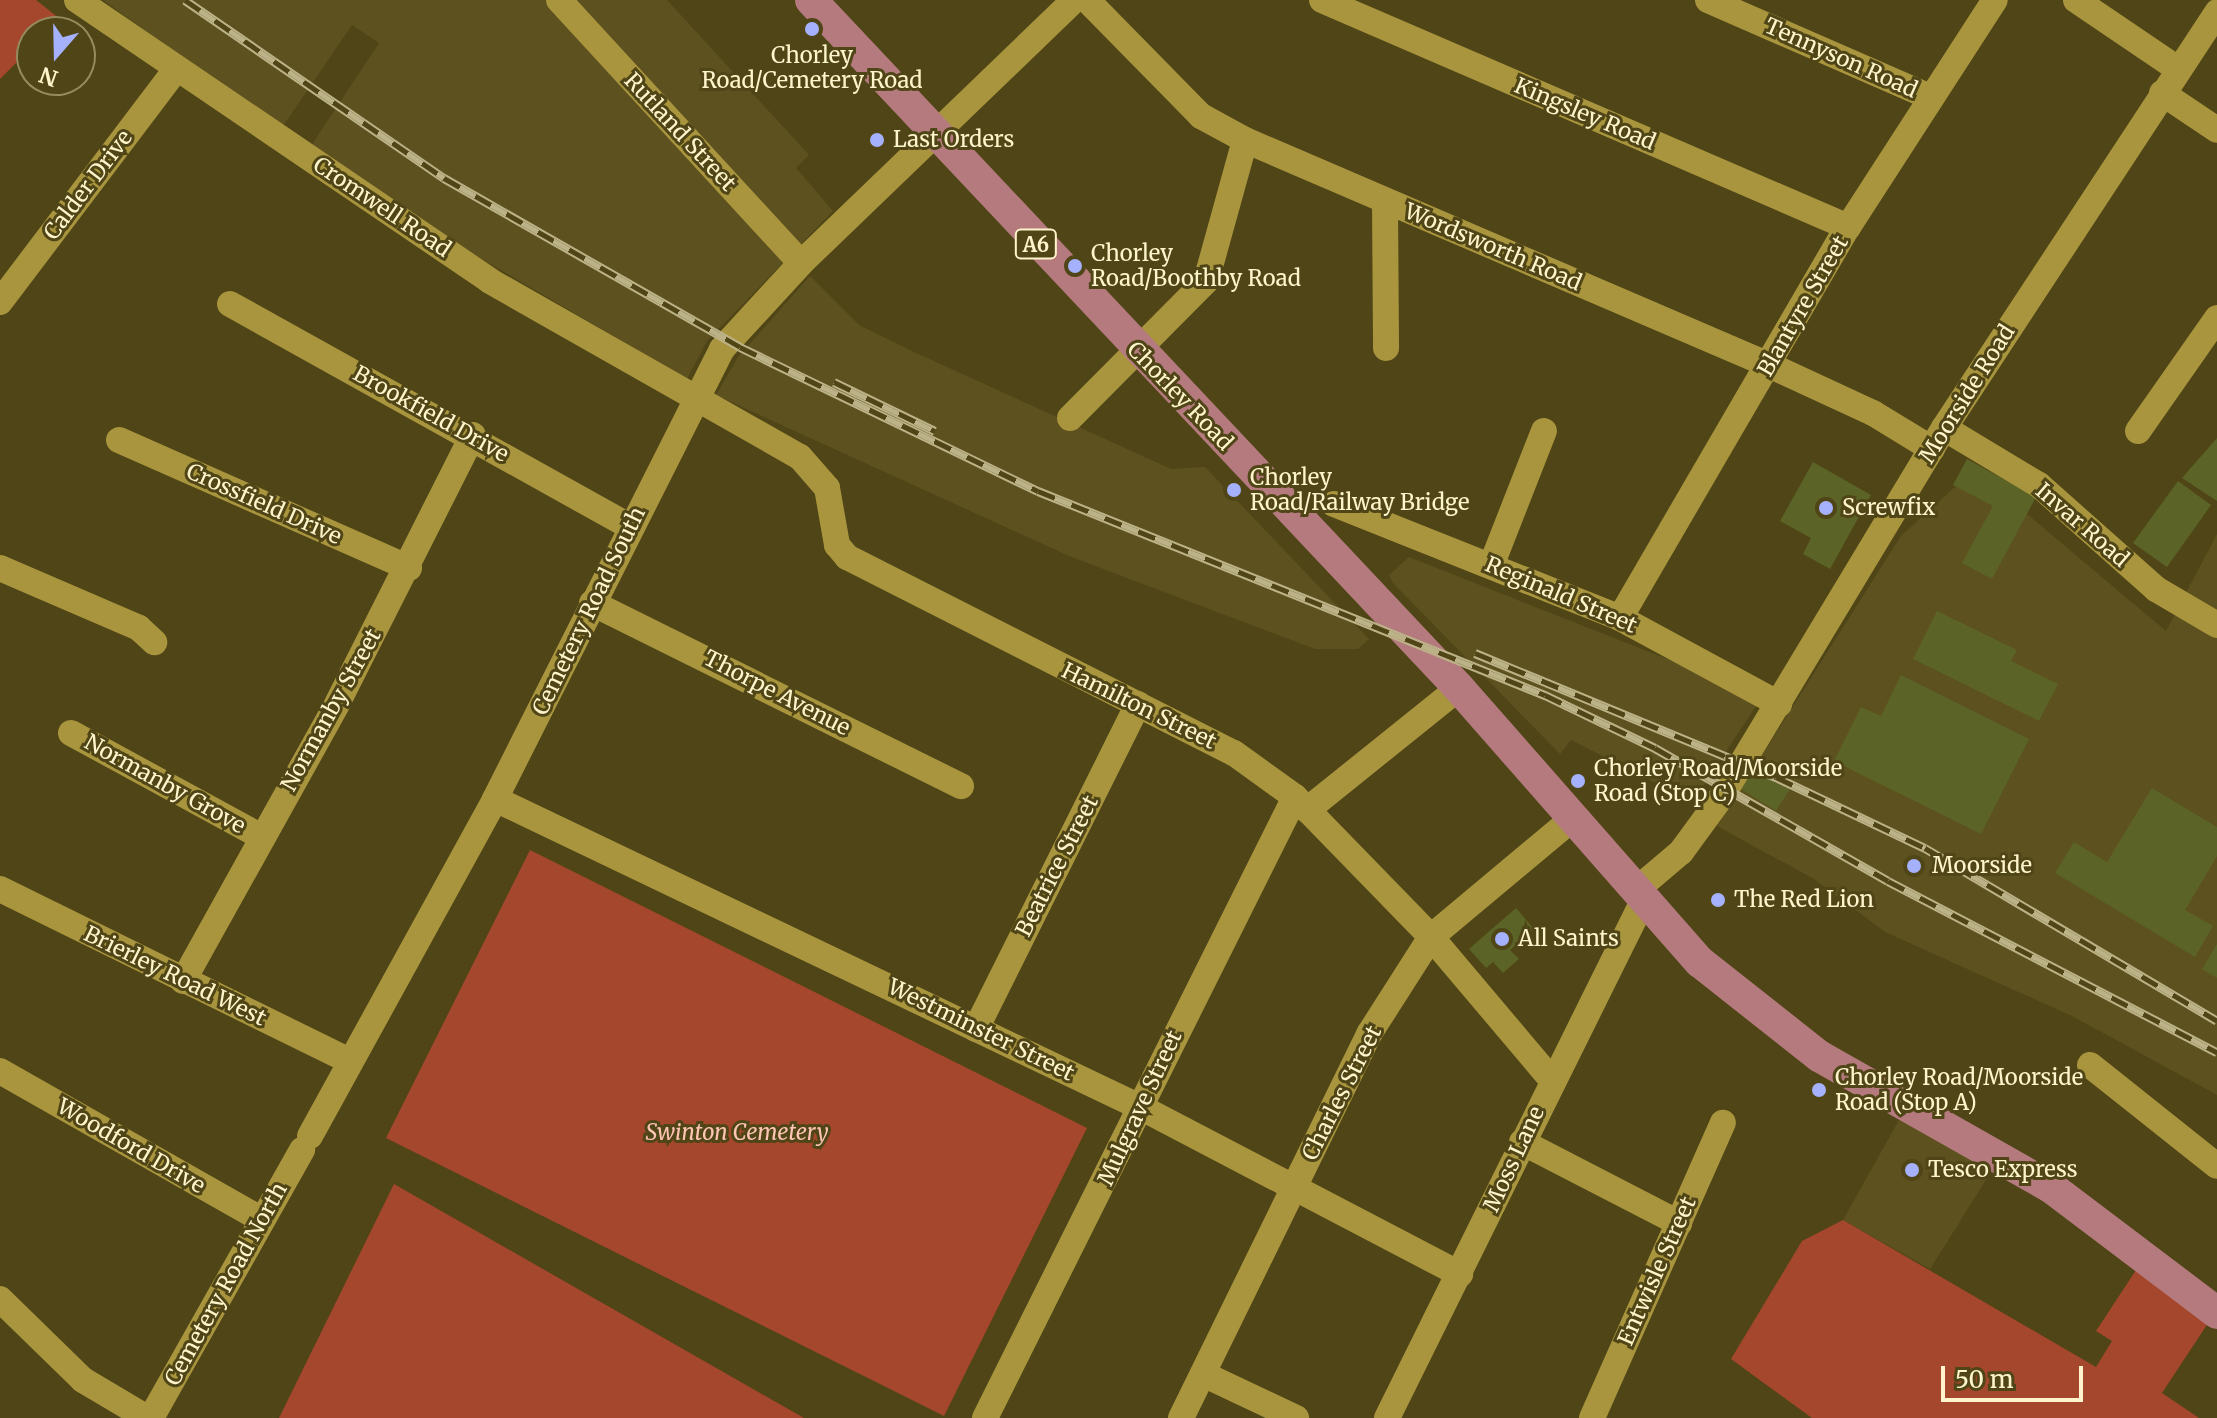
<!DOCTYPE html>
<style>
body{margin:0}
#map{position:relative;width:2217px;height:1418px;overflow:hidden;background:#4f4516;font-family:Merriweather,serif}
div>[style]{position:absolute}
[style*='--x']{left:calc(var(--x)*1px);top:calc(var(--y)*1px);width:calc(var(--w)*1px);rotate:calc(var(--a)*1deg)}
.built>*{inset:0;background:#5d511f}
.green>*{inset:0;background:#a5472d}
.building>*{inset:0;background:#5b6426}
.minor>*{height:26px;margin:-13px;padding:0 13px;transform-origin:13px;border-radius:13px;background:#a9953e}
.major>*{height:32px;margin:-16px;padding:0 16px;transform-origin:16px;border-radius:16px;background:#b47a7d}
.rail>*{height:9px;margin-top:-4.5px;transform-origin:0;background:repeating-linear-gradient(90deg,#4f4516 0 18px,#bcb287 0 36px);box-sizing:border-box;border-block:2px solid #bcb287}
.dots>*{width:22px;height:22px;translate:-50% -50%;box-sizing:border-box;border:4px solid #4f4516;border-radius:50%}
span{translate:-50% -50%;white-space:nowrap;text-align:center;line-height:1.15;-webkit-text-stroke:6px #4f4516;paint-order:stroke}
.shield-label span{padding:2px 6px;background:#4f4516;border:2px solid;border-radius:6px;-webkit-text-stroke-width:0}
.shield-label{font-size:20px;color:#fff5cc;font-weight:700}
.poi-label{font-size:22px;color:#fff5cc}
.left{translate:0 -50%;text-align:left}
.street-label{font-size:22px;color:#fff5cc}
.park-label{font-size:22px;color:#fec5b5;font-style:italic}
.north{position:absolute;left:16px;top:16px;width:80px;height:80px;box-sizing:border-box;background:#4f4516;border:2px solid #958b5f;border-radius:50%;rotate:200deg;font-size:22px;font-weight:700;line-height:32px;text-align:center;color:#fff5cc}
.north::after{content:'';display:block;margin:auto;width:28px;height:36px;background:#a5b1fc;clip-path:polygon(50% 0,100% 100%,50% 72%,0 100%)}
.scale{position:absolute;left:1941px;top:1366px;width:142px;height:36px;box-sizing:border-box;border:4px solid #fff5cc;border-top:0;padding-left:10px;font-size:24px;line-height:28px;white-space:nowrap;color:#fff5cc;-webkit-text-stroke:6px #4f4516;paint-order:stroke}
</style>
<div id="map">
<div class="built">
<i style="clip-path:polygon(103px 0,667px 0,809px 155px,796px 168px,833px 211px,707px 341px,687px 379px,451px 241px,311px 146px,379px 43px,352px 25px,281px 129px)"></i>
<i style="clip-path:polygon(810px 276px,859px 325px,912px 351px,1171px 469px,1205px 467px,1369px 639px,1358px 649px,1315px 649px,1069px 556px,716px 395px,738px 357px)"></i>
<i style="clip-path:polygon(1956px 486px,2021px 509px,2166px 631px,2217px 534px,2217px 1095px,2072px 1016px,1885px 932px,1814px 879px,1717px 826px,1901px 536px)"></i>
<i style="clip-path:polygon(1409px 557px,1680px 664px,1756px 706px,1693px 802px,1571px 740px,1560px 754px,1393px 583px,1389px 575px)"></i>
<i style="clip-path:polygon(1904px 1111px,1996px 1164px,1930px 1269px,1843px 1220px)"></i>
</div>
<div class="green">
<i style="clip-path:polygon(0 0,36px 0,60px 19px,47px 32px,32px 32px,32px 47px,0 79px)"></i>
<i style="clip-path:polygon(530px 850px,1087px 1128px,944px 1416px,386px 1138px)"></i>
<i style="clip-path:polygon(394px 1184px,804px 1418px,279px 1418px)"></i>
<i style="clip-path:polygon(1843px 1220px,2096px 1367px,2112px 1341px,2096px 1331px,2142px 1261px,2214px 1314px,2162px 1393px,2199px 1418px,1812px 1418px,1731px 1359px,1802px 1241px)"></i>
</div>
<div class="building">
<i style="clip-path:polygon(2217px 438px,2217px 501px,2182px 478px)"></i>
<i style="clip-path:polygon(1967px 459px,2036px 497px,1992px 579px,1962px 563px,1993px 506px,1953px 485px)"></i>
<i style="clip-path:polygon(1813px 462px,1871px 495px,1830px 569px,1803px 554px,1811px 538px,1780px 521px)"></i>
<i style="clip-path:polygon(2178px 481px,2211px 505px,2167px 567px,2133px 543px)"></i>
<i style="clip-path:polygon(1937px 611px,2017px 650px,2011px 661px,2058px 684px,2039px 721px,1913px 659px)"></i>
<i style="clip-path:polygon(1901px 675px,2029px 739px,1981px 834px,1834px 761px,1861px 707px,1881px 716px)"></i>
<i style="clip-path:polygon(1754px 767px,1790px 789px,1776px 811px,1741px 789px)"></i>
<i style="clip-path:polygon(2152px 788px,2217px 827px,2217px 856px,2185px 910px,2213px 926px,2195px 957px,2055px 873px,2074px 842px,2107px 862px)"></i>
<i style="clip-path:polygon(1516px 908px,1534px 929px,1510px 950px,1519px 959px,1503px 973px,1493px 962px,1486px 968px,1469px 949px)"></i>
<i style="clip-path:polygon(2217px 944px,2217px 978px,2202px 969px)"></i>
</div>
<div class="minor">
<i style="--x:77;--y:0;--w:500;--a:34.2"></i>
<i style="--x:490;--y:281;--w:356;--a:29.6"></i>
<i style="--x:800;--y:457;--w:41;--a:48.9"></i>
<i style="--x:827;--y:488;--w:58;--a:80"></i>
<i style="--x:837;--y:545;--w:16;--a:50"></i>
<i style="--x:847;--y:557;--w:434;--a:26.9"></i>
<i style="--x:1234;--y:753;--w:75;--a:35.8"></i>
<i style="--x:1295;--y:797;--w:195;--a:45.8"></i>
<i style="--x:1431;--y:937;--w:187;--a:49.8"></i>
<i style="--x:559;--y:0;--w:357;--a:47.4"></i>
<i style="--x:1087;--y:0;--w:163;--a:45.5"></i>
<i style="--x:1201;--y:116;--w:50;--a:28.6"></i>
<i style="--x:1245;--y:140;--w:570;--a:23.24"></i>
<i style="--x:1769;--y:365;--w:115;--a:24.8"></i>
<i style="--x:1873;--y:413;--w:69;--a:31.4"></i>
<i style="--x:1322;--y:0;--w:573;--a:23.34"></i>
<i style="--x:1708;--y:0;--w:242;--a:23.6"></i>
<i style="--x:2076;--y:0;--w:123;--a:34.1"></i>
<i style="--x:2162;--y:93;--w:66;--a:33.9"></i>
<i style="--x:1385;--y:201;--w:147;--a:89.6"></i>
<i style="--x:0;--y:302;--w:293;--a:-52.9"></i>
<i style="--x:230;--y:304;--w:458;--a:29.1"></i>
<i style="--x:1070;--y:418;--w:193;--a:-45.2"></i>
<i style="--x:1206;--y:281;--w:146;--a:-74.5"></i>
<i style="--x:1944;--y:428;--w:111;--a:31"></i>
<i style="--x:2039;--y:485;--w:157;--a:41.6"></i>
<i style="--x:2156;--y:589;--w:71;--a:30.5"></i>
<i style="--x:2138;--y:431;--w:138;--a:-55"></i>
<i style="--x:119;--y:440;--w:317;--a:23.8"></i>
<i style="--x:1334;--y:504;--w:308;--a:21.7"></i>
<i style="--x:1620;--y:618;--w:181;--a:28.4"></i>
<i style="--x:1491;--y:566;--w:145;--a:-68.6"></i>
<i style="--x:0;--y:568;--w:151;--a:23.3"></i>
<i style="--x:139;--y:628;--w:21;--a:43"></i>
<i style="--x:592;--y:603;--w:412;--a:26.4"></i>
<i style="--x:1620;--y:618;--w:453;--a:-59.8"></i>
<i style="--x:1848;--y:227;--w:270;--a:-57.1"></i>
<i style="--x:71;--y:733;--w:215;--a:28.6"></i>
<i style="--x:495;--y:799;--w:717;--a:25.53"></i>
<i style="--x:1142;--y:1108;--w:359;--a:27.6"></i>
<i style="--x:1307;--y:810;--w:195;--a:-38.8"></i>
<i style="--x:0;--y:889;--w:390;--a:26.2"></i>
<i style="--x:1635;--y:891;--w:60;--a:-40.3"></i>
<i style="--x:1681;--y:852;--w:69;--a:-53.8"></i>
<i style="--x:1722;--y:796;--w:430;--a:-58.9"></i>
<i style="--x:1944;--y:428;--w:498;--a:-56.7"></i>
<i style="--x:183;--y:981;--w:319;--a:-60.9"></i>
<i style="--x:338;--y:702;--w:299;--a:-63.2"></i>
<i style="--x:976;--y:1029;--w:363;--a:-63.5"></i>
<i style="--x:2090;--y:1065;--w:162;--a:38.5"></i>
<i style="--x:0;--y:1071;--w:301;--a:29.6"></i>
<i style="--x:310;--y:1136;--w:384;--a:-61.2"></i>
<i style="--x:495;--y:799;--w:504;--a:-63.23"></i>
<i style="--x:722;--y:349;--w:117;--a:-47.4"></i>
<i style="--x:801;--y:263;--w:379;--a:-43.9"></i>
<i style="--x:1522;--y:1142;--w:177;--a:27.3"></i>
<i style="--x:0;--y:1299;--w:116;--a:44.3"></i>
<i style="--x:83;--y:1380;--w:74;--a:30.7"></i>
<i style="--x:1203;--y:1374;--w:103;--a:25.3"></i>
<i style="--x:151;--y:1418;--w:308;--a:-60.6"></i>
<i style="--x:985;--y:1418;--w:694;--a:-63.47"></i>
<i style="--x:1181;--y:1418;--w:428;--a:-63.9"></i>
<i style="--x:1369;--y:1034;--w:115;--a:-57.4"></i>
<i style="--x:1431;--y:937;--w:184;--a:-39.9"></i>
<i style="--x:1387;--y:1418;--w:577;--a:-63.66"></i>
<i style="--x:1592;--y:1418;--w:323;--a:-66.1"></i>
</div>
<div class="major">
<i style="--x:811;--y:0;--w:945;--a:46.71"></i>
<i style="--x:1459;--y:688;--w:365;--a:48.7"></i>
<i style="--x:1700;--y:962;--w:152;--a:38.3"></i>
<i style="--x:1819;--y:1056;--w:268;--a:29.5"></i>
<i style="--x:2052;--y:1188;--w:207;--a:37.1"></i>
</div>
<div class="rail">
<i style="--x:185;--y:0;--w:314;--a:34.5"></i>
<i style="--x:444;--y:178;--w:341;--a:29.7"></i>
<i style="--x:740;--y:347;--w:331;--a:25.8"></i>
<i style="--x:1038;--y:491;--w:547;--a:21.92"></i>
<i style="--x:1545;--y:695;--w:122;--a:25.7"></i>
<i style="--x:1655;--y:748;--w:268;--a:29.7"></i>
<i style="--x:1888;--y:881;--w:371;--a:27.5"></i>
<i style="--x:834;--y:382;--w:112;--a:25.9"></i>
<i style="--x:1475;--y:653;--w:326;--a:22.4"></i>
<i style="--x:1776;--y:777;--w:165;--a:25.5"></i>
<i style="--x:1925;--y:848;--w:339;--a:30.6"></i>
</div>
<div class="dots">
<i style="left:812px;top:29px;background:#a5b1fc"></i>
<i style="left:877px;top:140px;background:#a5b1fc"></i>
<i style="left:1075px;top:266px;background:#a5b1fc"></i>
<i style="left:1234px;top:490px;background:#a5b1fc"></i>
<i style="left:1826px;top:508px;background:#a5b1fc"></i>
<i style="left:1578px;top:781px;background:#a5b1fc"></i>
<i style="left:1914px;top:866px;background:#a5b1fc"></i>
<i style="left:1718px;top:900px;background:#a5b1fc"></i>
<i style="left:1502px;top:939px;background:#a5b1fc"></i>
<i style="left:1819px;top:1090px;background:#a5b1fc"></i>
<i style="left:1912px;top:1170px;background:#a5b1fc"></i>
</div>
<div class="shield-label">
<span style="left:1036px;top:244px">A6</span>
</div>
<div class="poi-label">
<span style="left:812px;top:68px">Chorley<br>Road/Cemetery Road</span>
<span class="left" style="left:893px;top:140px">Last Orders</span>
<span class="left" style="left:1091px;top:266px">Chorley<br>Road/Boothby Road</span>
<span class="left" style="left:1250px;top:490px">Chorley<br>Road/Railway Bridge</span>
<span class="left" style="left:1842px;top:508px">Screwfix</span>
<span class="left" style="left:1594px;top:781px">Chorley Road/Moorside<br>Road (Stop C)</span>
<span class="left" style="left:1932px;top:866px">Moorside</span>
<span class="left" style="left:1734px;top:900px">The Red Lion</span>
<span class="left" style="left:1518px;top:939px">All Saints</span>
<span class="left" style="left:1835px;top:1090px">Chorley Road/Moorside<br>Road (Stop A)</span>
<span class="left" style="left:1928px;top:1170px">Tesco Express</span>
</div>
<div class="street-label">
<span style="left:1841px;top:58px;rotate:24deg">Tennyson Road</span>
<span style="left:1585px;top:114px;rotate:23deg">Kingsley Road</span>
<span style="left:680px;top:132px;rotate:47deg">Rutland Street</span>
<span style="left:88px;top:185px;rotate:-53deg">Calder Drive</span>
<span style="left:382px;top:207px;rotate:34deg">Cromwell Road</span>
<span style="left:1493px;top:247px;rotate:23deg">Wordsworth Road</span>
<span style="left:1803px;top:306px;rotate:-60deg">Blantyre Street</span>
<span style="left:1967px;top:394px;rotate:-58deg">Moorside Road</span>
<span style="left:1180px;top:396px;rotate:46deg">Chorley Road</span>
<span style="left:431px;top:414px;rotate:29deg">Brookfield Drive</span>
<span style="left:264px;top:504px;rotate:24deg">Crossfield Drive</span>
<span style="left:2082px;top:525px;rotate:41deg">Invar Road</span>
<span style="left:1561px;top:595px;rotate:23deg">Reginald Street</span>
<span style="left:589px;top:611px;rotate:-64deg">Cemetery Road South</span>
<span style="left:777px;top:693px;rotate:27deg">Thorpe Avenue</span>
<span style="left:1139px;top:706px;rotate:26deg">Hamilton Street</span>
<span style="left:331px;top:710px;rotate:-61deg">Normanby Street</span>
<span style="left:165px;top:784px;rotate:29deg">Normanby Grove</span>
<span style="left:1057px;top:866px;rotate:-63deg">Beatrice Street</span>
<span style="left:175px;top:976px;rotate:26deg">Brierley Road West</span>
<span style="left:981px;top:1030px;rotate:26deg">Westminster Street</span>
<span style="left:1342px;top:1093px;rotate:-63deg">Charles Street</span>
<span style="left:1140px;top:1108px;rotate:-65deg">Mulgrave Street</span>
<span style="left:131px;top:1146px;rotate:30deg">Woodford Drive</span>
<span style="left:1514px;top:1159px;rotate:-65deg">Moss Lane</span>
<span style="left:1657px;top:1271px;rotate:-66deg">Entwisle Street</span>
<span style="left:226px;top:1284px;rotate:-61deg">Cemetery Road North</span>
</div>
<div class="park-label">
<span style="left:737px;top:1133px">Swinton Cemetery</span>
</div>
<div class="north">N</div>
<div class="scale">50 m</div>
</div>
